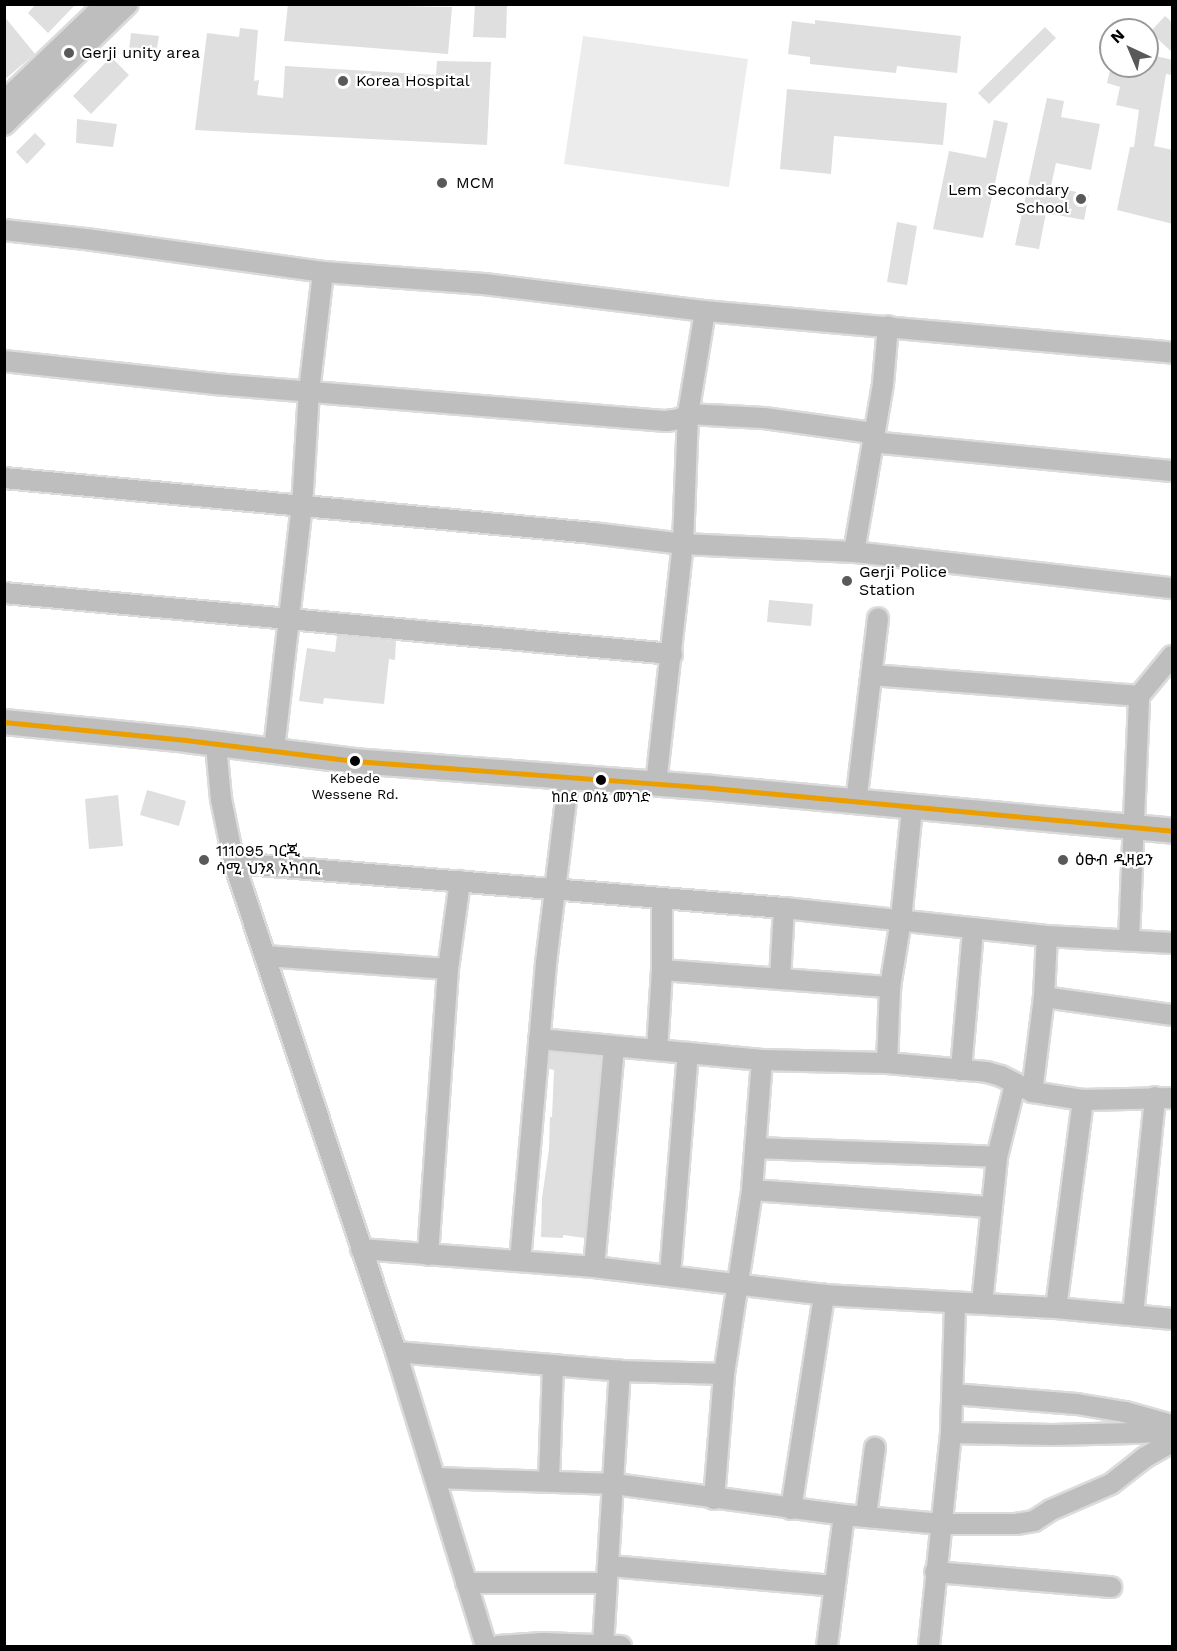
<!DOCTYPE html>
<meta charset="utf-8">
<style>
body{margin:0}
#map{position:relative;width:1177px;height:1651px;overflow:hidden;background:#fff;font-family:"Work Sans","Noto Sans Ethiopic",sans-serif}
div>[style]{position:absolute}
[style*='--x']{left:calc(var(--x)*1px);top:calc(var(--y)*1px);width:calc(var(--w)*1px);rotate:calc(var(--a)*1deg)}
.green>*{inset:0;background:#ececec}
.building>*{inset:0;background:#dfdfdf}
.roads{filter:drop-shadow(2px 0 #dbdbdb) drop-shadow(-2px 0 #dbdbdb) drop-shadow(0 2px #dbdbdb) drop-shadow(0 -2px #dbdbdb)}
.minor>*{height:20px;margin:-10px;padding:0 10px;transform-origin:10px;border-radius:10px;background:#bebebe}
.major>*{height:24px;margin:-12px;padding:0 12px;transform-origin:12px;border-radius:12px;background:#bebebe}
.bus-1>*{height:4.5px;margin:-2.25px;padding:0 2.25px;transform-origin:2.25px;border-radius:2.25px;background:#eb9e00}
.dots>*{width:16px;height:16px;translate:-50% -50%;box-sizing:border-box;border:3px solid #fff;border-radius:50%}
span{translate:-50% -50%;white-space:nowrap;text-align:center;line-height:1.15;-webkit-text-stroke:4.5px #fff;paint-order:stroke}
.bus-label{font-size:14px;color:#000}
.poi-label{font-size:16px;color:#000}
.left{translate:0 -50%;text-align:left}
.right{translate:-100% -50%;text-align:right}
.frame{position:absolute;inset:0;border:6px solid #000;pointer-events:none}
.north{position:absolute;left:1099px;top:18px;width:60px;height:60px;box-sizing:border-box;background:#fff;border:2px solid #999;border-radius:50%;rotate:316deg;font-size:16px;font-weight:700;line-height:24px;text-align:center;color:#000}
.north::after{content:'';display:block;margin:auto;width:21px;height:27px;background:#595959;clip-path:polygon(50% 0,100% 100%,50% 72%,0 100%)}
</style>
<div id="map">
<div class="green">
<i style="clip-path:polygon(583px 36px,748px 59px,729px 187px,564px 164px)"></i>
</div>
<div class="building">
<i style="clip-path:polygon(36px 4px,76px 4px,48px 33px,28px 13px)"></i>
<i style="clip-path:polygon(288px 4px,452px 7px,448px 54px,284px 41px)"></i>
<i style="clip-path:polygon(475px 4px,507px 4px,506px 38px,473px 37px)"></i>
<i style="clip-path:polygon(4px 16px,35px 54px,4px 80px)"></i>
<i style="clip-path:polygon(1165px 16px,1173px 23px,1173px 53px,1150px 32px)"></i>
<i style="clip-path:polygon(815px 20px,961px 36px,957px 73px,897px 66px,896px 73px,810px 64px,810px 57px,788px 54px,792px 21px,815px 24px)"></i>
<i style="clip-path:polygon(1045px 27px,1056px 38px,989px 104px,978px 93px)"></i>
<i style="clip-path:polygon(240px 28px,258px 30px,254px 81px,259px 80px,257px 95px,283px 98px,285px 66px,436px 75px,437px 61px,491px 62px,487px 145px,195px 130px,207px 33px,239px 37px)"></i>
<i style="clip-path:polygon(131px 33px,159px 36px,156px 54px,129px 50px)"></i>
<i style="clip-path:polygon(1147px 54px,1173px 60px,1173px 75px,1166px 74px,1154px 146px,1173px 150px,1173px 224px,1117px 210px,1130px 147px,1134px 147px,1139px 110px,1116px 105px,1120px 87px,1107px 83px,1111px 66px,1147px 66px)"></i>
<i style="clip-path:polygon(111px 57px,129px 75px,91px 114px,73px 96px)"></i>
<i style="clip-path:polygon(787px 89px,947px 103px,943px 145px,834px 136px,831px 174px,780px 169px)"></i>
<i style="clip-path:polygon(1047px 98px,1064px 101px,1061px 117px,1100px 124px,1091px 170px,1056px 163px,1051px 186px,1089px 195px,1084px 220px,1046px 213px,1039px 249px,1015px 245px)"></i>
<i style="clip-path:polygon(77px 119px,117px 124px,113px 147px,76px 143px)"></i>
<i style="clip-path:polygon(994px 120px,1008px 123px,983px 238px,933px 229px,949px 151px,986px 158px)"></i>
<i style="clip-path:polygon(35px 133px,46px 144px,27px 164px,16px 152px)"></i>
<i style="clip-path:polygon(897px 222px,917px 226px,907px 285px,887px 282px)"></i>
<i style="clip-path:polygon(769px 600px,813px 604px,811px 626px,767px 622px)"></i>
<i style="clip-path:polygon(337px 635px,396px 641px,395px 660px,389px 659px,384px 704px,324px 698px,323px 704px,299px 701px,307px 648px,335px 652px)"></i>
<i style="clip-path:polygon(147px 790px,186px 801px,179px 826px,140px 815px)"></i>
<i style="clip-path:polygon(118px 795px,123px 846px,89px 849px,85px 799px)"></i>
<i style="clip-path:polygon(550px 1052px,601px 1057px,585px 1238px,563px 1235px,563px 1238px,541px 1237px,542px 1198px,549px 1149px,550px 1117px,552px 1117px,554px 1070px,549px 1069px)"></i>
</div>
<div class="roads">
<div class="minor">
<i style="--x:4;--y:101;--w:140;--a:-43.8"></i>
<i style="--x:4;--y:125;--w:173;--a:-44.3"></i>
<i style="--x:4;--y:230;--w:82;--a:6.3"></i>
<i style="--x:86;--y:239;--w:239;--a:7.9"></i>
<i style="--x:323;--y:272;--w:161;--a:4.3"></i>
<i style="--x:484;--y:284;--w:223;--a:7"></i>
<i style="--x:705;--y:311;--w:469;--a:5.1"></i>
<i style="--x:4;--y:361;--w:212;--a:6.2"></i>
<i style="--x:215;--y:384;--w:453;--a:4.7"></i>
<i style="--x:666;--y:421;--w:14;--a:-8"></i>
<i style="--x:680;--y:419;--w:9;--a:-32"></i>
<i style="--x:688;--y:414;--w:76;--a:3"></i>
<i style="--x:764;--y:418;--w:102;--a:7.9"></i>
<i style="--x:865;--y:432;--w:19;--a:35"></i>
<i style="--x:881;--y:443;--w:292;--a:5.5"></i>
<i style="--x:4;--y:478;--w:591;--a:5.34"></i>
<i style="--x:592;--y:533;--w:92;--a:6.9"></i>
<i style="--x:683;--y:544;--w:171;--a:2.7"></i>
<i style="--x:854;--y:552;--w:320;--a:6.5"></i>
<i style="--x:854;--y:552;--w:170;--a:-80.2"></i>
<i style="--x:883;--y:384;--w:58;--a:-85.1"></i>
<i style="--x:4;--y:593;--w:671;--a:5.22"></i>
<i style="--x:872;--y:675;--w:268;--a:4.5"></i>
<i style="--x:216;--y:745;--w:54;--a:84.7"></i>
<i style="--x:221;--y:799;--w:65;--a:78.5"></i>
<i style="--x:234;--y:863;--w:515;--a:71.67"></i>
<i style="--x:396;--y:1352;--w:307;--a:73"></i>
<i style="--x:274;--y:750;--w:246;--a:-83.5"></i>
<i style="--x:302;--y:506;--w:114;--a:-86.5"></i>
<i style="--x:309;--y:392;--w:121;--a:-83.3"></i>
<i style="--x:656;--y:784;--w:242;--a:-83.6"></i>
<i style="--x:683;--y:544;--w:130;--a:-87.8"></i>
<i style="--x:688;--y:414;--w:104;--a:-80.6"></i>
<i style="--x:856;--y:803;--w:186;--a:-83.2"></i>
<i style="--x:234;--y:863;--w:552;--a:4.68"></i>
<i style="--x:784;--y:908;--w:264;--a:6.1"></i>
<i style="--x:1047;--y:936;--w:125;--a:3.2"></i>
<i style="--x:1129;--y:939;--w:243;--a:-87.6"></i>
<i style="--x:1139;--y:696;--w:52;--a:-50.5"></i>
<i style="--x:265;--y:956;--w:183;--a:4.1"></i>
<i style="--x:662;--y:970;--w:229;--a:4.3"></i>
<i style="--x:780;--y:979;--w:71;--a:-86.8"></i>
<i style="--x:1044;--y:997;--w:129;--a:8"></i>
<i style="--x:539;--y:1039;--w:224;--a:5.4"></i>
<i style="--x:762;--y:1060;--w:125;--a:1.4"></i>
<i style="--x:887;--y:1063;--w:100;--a:5.1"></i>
<i style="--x:987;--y:1072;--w:15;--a:16"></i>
<i style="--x:1001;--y:1076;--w:35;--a:27"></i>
<i style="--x:1032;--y:1092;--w:52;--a:8.9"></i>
<i style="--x:1083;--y:1100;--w:89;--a:-1.3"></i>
<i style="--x:657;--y:1050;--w:80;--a:-86.4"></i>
<i style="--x:662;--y:970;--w:72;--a:-90"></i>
<i style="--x:887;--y:1063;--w:76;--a:-87.7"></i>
<i style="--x:890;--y:987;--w:68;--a:-80.7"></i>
<i style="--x:901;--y:920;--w:114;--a:-84.4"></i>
<i style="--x:961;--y:1070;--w:142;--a:-85.1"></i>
<i style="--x:1032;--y:1092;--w:96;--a:-82.8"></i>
<i style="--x:1044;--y:997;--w:61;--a:-87.2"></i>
<i style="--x:755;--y:1148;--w:242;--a:2.1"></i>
<i style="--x:752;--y:1190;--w:240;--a:4.1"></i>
<i style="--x:361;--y:1249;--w:234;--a:4.4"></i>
<i style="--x:594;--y:1267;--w:232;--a:6.9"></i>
<i style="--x:824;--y:1295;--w:232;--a:3.2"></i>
<i style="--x:1056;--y:1308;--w:117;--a:5.4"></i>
<i style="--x:428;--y:1255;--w:287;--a:-86"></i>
<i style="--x:448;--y:969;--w:89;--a:-82.2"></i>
<i style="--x:520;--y:1261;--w:299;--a:-85"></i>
<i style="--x:546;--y:963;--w:187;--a:-83"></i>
<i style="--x:594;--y:1267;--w:221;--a:-84.8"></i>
<i style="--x:670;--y:1275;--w:223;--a:-85.4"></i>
<i style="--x:982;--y:1303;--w:147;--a:-84.1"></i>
<i style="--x:997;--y:1157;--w:74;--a:-76"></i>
<i style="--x:1056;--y:1308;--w:210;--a:-82.6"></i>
<i style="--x:1133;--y:1315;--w:219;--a:-84.2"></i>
<i style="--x:396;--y:1352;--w:225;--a:4.8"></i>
<i style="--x:620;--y:1371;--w:104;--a:1.7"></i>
<i style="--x:953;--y:1394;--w:124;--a:4.6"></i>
<i style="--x:1077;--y:1404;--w:49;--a:9.5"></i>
<i style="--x:1125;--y:1412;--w:49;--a:15.5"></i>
<i style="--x:951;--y:1433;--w:102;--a:1.1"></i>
<i style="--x:1053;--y:1435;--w:119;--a:-1.4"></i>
<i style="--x:435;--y:1478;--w:180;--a:1.9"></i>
<i style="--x:615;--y:1484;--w:231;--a:7.7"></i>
<i style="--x:844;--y:1515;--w:97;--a:5.3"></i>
<i style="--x:941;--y:1524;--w:75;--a:0"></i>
<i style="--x:1016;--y:1524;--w:18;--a:-9"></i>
<i style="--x:1034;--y:1521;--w:20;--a:-33"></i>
<i style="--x:1051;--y:1510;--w:65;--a:-23.4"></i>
<i style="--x:1111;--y:1484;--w:42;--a:-38.2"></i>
<i style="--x:1144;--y:1458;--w:32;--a:-30"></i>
<i style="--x:549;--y:1480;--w:115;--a:-88"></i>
<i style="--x:714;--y:1499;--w:125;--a:-85.4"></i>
<i style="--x:724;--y:1374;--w:186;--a:-81.3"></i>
<i style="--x:752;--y:1190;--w:130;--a:-85.6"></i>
<i style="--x:791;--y:1509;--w:217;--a:-81.2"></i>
<i style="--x:866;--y:1516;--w:69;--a:-82.5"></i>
<i style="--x:610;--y:1566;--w:224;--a:5.1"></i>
<i style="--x:935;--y:1572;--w:177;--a:4.9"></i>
<i style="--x:466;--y:1583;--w:140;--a:0"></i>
<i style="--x:498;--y:1646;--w:45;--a:-3.8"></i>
<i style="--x:543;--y:1643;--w:78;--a:2.2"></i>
<i style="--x:603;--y:1646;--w:276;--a:-86.5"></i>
<i style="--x:827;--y:1646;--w:132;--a:-82.6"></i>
<i style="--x:929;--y:1646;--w:214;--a:-84.1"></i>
<i style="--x:951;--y:1433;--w:129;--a:-88.2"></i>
</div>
<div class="major">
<i style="--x:4;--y:722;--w:183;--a:5.6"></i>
<i style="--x:186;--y:740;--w:170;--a:7.1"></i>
<i style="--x:355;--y:761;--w:358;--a:4.3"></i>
<i style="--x:712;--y:788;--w:462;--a:5.3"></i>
</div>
</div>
<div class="bus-1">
<i style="--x:4;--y:722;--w:183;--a:5.6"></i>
<i style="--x:186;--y:740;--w:170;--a:7.1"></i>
<i style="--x:355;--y:761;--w:358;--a:4.3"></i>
<i style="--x:712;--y:788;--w:462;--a:5.3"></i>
</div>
<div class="dots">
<i style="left:69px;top:53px;background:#595959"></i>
<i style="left:343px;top:81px;background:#595959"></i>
<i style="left:442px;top:183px;background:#595959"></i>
<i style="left:1081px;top:199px;background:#595959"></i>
<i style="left:847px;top:581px;background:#595959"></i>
<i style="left:355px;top:761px;background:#000"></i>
<i style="left:601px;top:780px;background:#000"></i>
<i style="left:204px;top:860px;background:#595959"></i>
<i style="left:1063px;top:860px;background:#595959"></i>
</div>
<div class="bus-label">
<span style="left:355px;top:786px">Kebede<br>Wessene Rd.</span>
<span style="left:601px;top:797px">ከበደ ወሰኔ መንገድ</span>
</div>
<div class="poi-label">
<span class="left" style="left:81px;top:53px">Gerji unity area</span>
<span class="left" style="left:356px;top:81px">Korea Hospital</span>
<span class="left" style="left:456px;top:183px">MCM</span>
<span class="right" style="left:1069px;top:199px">Lem Secondary<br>School</span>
<span class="left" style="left:859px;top:581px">Gerji Police<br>Station</span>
<span class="left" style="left:216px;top:860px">111095 ገርጂ<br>ሳሚ ህንጻ አካባቢ</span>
<span class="left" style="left:1075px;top:860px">ዕፁብ ዲዛይን</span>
</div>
<div class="frame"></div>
<div class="north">N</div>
</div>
